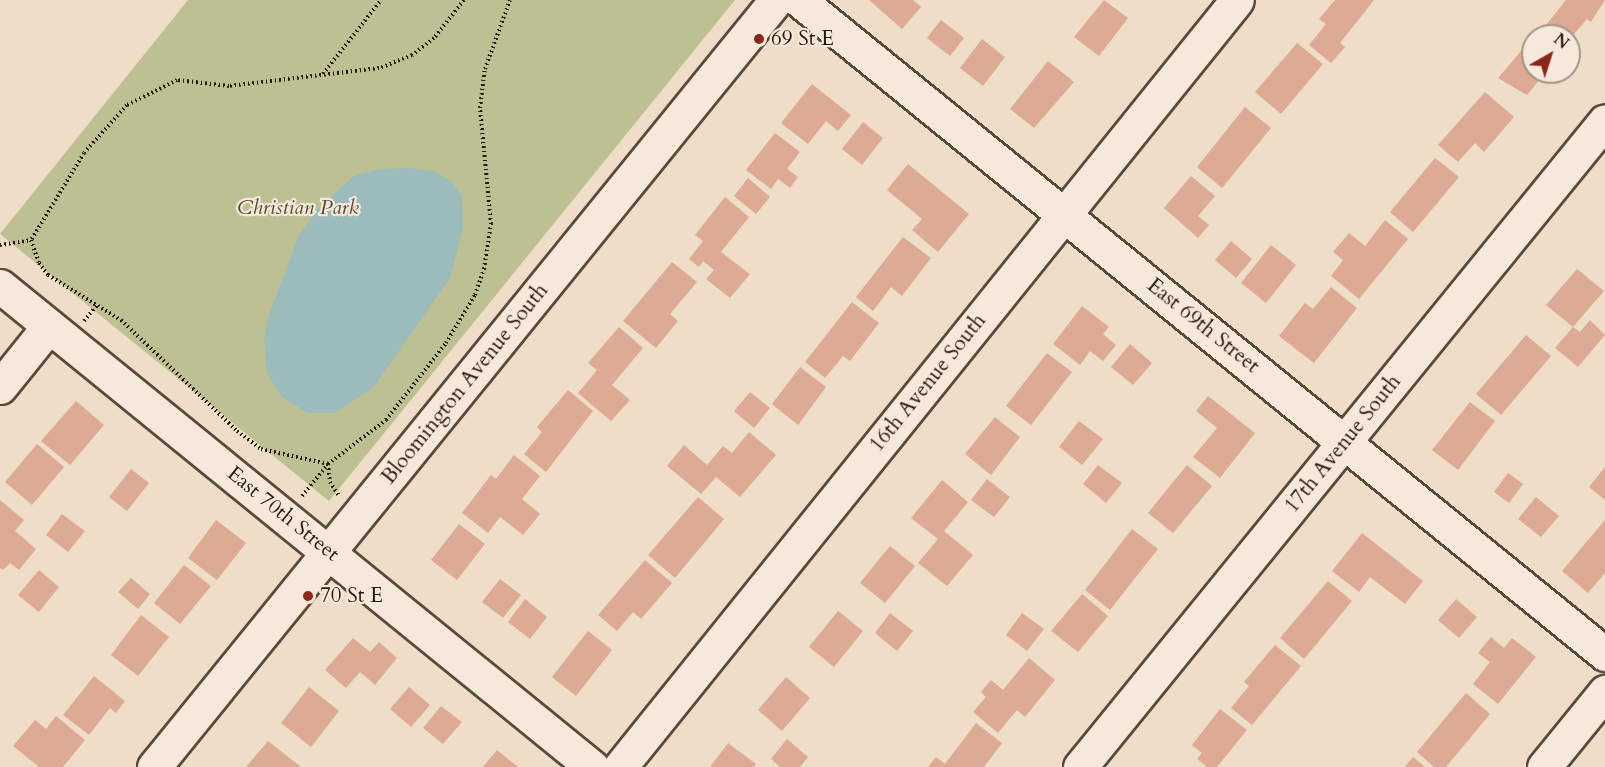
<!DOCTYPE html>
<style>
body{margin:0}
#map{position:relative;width:1605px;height:767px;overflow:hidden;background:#eeddc7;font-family:Cardo,serif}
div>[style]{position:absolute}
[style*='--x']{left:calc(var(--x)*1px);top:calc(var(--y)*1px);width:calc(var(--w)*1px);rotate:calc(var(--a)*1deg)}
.green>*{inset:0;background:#bdc092}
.water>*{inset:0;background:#9bbbbc}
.building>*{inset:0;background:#ddaa93}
.path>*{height:4px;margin-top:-2px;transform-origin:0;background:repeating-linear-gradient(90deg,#2a1809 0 1.5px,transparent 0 4.5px)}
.roads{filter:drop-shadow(2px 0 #5b4938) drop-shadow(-2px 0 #5b4938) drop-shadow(0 2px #5b4938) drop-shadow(0 -2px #5b4938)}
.minor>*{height:33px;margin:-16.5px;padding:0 16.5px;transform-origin:16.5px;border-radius:16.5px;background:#f4e9db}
.dots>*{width:16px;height:16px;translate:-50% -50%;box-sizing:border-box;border:3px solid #f4e9db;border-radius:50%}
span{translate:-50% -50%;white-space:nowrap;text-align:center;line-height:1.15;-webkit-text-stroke:4.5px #f4e9db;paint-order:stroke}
.poi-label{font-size:21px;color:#2a1809}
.left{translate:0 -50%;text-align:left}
.park-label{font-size:21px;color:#564a32;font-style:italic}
.street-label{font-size:21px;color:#2a1809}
.north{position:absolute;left:1521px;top:24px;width:60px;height:60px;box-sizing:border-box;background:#f4e9db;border:2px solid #a39587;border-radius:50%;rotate:39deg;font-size:16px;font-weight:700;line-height:24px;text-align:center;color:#2a1809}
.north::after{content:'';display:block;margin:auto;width:21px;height:27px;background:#8f2418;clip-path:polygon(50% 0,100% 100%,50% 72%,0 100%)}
</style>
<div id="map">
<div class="green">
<i style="clip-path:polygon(188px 0,735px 0,329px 501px,0 234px)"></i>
</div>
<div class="water">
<i style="clip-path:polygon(410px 168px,433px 171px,451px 181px,462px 196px,463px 227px,450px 278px,373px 388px,334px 413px,307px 413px,281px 396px,267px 373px,264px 341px,268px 318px,299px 235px,320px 207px,354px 176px,380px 169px)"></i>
</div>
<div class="building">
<i style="clip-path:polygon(869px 0,913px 0,921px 7px,902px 29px)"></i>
<i style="clip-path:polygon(1104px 0,1128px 18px,1099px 56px,1074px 37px)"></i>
<i style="clip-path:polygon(1335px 0,1374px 0,1340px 43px,1345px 47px,1331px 63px,1309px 45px,1326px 24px,1319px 19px)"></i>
<i style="clip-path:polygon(1566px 0,1605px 0,1591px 22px,1587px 19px,1569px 40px,1569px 36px,1560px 36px,1546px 25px)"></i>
<i style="clip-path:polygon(941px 20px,964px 38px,950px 56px,927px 38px)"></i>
<i style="clip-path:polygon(1542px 27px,1553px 36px,1534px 36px)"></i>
<i style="clip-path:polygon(1533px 37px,1533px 72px,1546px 72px,1527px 95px,1498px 78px)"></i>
<i style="clip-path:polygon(982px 39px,1005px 57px,983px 86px,960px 68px)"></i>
<i style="clip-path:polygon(1297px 43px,1323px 64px,1281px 114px,1255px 92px)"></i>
<i style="clip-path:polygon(1048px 61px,1074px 82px,1034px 128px,1010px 109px)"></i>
<i style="clip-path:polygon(812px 84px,851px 115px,838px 131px,826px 121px,808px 144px,781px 123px)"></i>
<i style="clip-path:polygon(1485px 92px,1514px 117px,1484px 152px,1475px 143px,1458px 162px,1438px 145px)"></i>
<i style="clip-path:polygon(1245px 107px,1271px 128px,1222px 188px,1197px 167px)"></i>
<i style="clip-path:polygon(863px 122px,883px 138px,862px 165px,842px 149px)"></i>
<i style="clip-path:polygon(775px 133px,800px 152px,787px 169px,798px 177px,790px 188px,778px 179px,771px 189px,746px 170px)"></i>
<i style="clip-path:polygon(1435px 158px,1459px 177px,1413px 232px,1390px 212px)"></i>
<i style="clip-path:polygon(908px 164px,969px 214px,938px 252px,912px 230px,922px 219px,887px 190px)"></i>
<i style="clip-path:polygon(1191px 176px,1215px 196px,1198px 216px,1209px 225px,1198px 238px,1164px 208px)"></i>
<i style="clip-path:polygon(748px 178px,770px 197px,756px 214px,734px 196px)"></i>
<i style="clip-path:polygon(725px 197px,749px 217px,721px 252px,750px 274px,730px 298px,706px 279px,714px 270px,703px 261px,699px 267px,689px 259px,703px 241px,695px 235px)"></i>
<i style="clip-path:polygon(1385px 220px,1408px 239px,1359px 299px,1331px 276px,1343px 260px,1333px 252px,1349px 233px,1365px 246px)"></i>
<i style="clip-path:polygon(903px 237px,931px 258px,902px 296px,891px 287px,873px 311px,856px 297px)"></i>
<i style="clip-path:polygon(1231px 241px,1252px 259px,1236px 278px,1215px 260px)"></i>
<i style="clip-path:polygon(1271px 245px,1296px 265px,1266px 303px,1241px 283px)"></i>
<i style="clip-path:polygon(672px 262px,697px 282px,670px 314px,678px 321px,656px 348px,623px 321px)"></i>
<i style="clip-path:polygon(1577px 269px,1604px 291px,1573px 327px,1546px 305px)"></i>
<i style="clip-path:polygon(1331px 287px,1357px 308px,1314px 363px,1279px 336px,1305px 303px,1313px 309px)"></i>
<i style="clip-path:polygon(852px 302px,879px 323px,850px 361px,843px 356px,825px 378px,805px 362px)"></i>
<i style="clip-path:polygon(1082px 306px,1109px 327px,1103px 334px,1116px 345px,1103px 361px,1090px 351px,1080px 365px,1053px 344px)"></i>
<i style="clip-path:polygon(1590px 320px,1605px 335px,1578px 367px,1555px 348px,1573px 327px,1580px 332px)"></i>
<i style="clip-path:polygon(619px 327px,643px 348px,612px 385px,630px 400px,611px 421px,578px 393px,597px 370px,588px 363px)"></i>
<i style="clip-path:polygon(1526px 335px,1551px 356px,1501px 415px,1476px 394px)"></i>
<i style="clip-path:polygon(1130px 344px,1152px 363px,1133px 385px,1111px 367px)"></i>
<i style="clip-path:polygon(1047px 353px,1072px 372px,1031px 425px,1006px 406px)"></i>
<i style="clip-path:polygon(800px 367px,826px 387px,798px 425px,772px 404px)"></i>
<i style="clip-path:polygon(568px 390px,593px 411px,546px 472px,524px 454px,542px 432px,537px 427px)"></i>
<i style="clip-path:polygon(750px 392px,770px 408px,754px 428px,734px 411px)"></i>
<i style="clip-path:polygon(1208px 396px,1255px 433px,1220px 478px,1193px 457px,1217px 428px,1196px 411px)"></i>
<i style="clip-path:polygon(76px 401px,104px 425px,70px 465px,41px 441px)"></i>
<i style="clip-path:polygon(1470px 402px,1495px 421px,1458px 470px,1432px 450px)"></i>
<i style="clip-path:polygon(995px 417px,1020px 437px,991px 475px,965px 454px)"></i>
<i style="clip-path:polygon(1079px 421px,1103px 439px,1082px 465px,1059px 447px)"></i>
<i style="clip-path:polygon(749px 432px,776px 455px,740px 497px,716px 477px,701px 494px,667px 466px,684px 445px,707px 465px,723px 446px,732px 453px)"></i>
<i style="clip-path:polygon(37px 444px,64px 467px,32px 505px,5px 482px)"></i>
<i style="clip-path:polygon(514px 455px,540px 476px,522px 499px,540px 514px,523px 535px,500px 517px,488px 533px,462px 513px,491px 475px,496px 479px)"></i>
<i style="clip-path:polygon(1098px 465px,1122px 483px,1106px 503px,1083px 484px)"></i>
<i style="clip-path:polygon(1187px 465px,1212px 486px,1173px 533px,1148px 513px)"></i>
<i style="clip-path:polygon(1605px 467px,1605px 500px,1589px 487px)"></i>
<i style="clip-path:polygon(131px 469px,149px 483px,127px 511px,109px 497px)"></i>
<i style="clip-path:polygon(1508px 473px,1523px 484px,1509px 503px,1494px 492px)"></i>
<i style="clip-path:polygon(987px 479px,1010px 497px,994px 517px,971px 500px)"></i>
<i style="clip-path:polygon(942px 480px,968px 502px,944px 531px,973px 555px,947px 586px,918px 563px,938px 539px,911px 518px)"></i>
<i style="clip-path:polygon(698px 497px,724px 519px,675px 578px,648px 555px)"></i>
<i style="clip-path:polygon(1536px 497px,1559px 516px,1541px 537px,1518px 519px)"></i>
<i style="clip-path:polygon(0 500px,24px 520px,15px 531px,36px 549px,19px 570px,10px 563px,3px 570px,0 568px)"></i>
<i style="clip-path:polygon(62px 514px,85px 531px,68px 552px,46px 535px)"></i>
<i style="clip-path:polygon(216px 520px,246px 543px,217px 580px,188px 558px)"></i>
<i style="clip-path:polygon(1605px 520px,1605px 573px,1588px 593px,1562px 571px)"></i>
<i style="clip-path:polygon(459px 524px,485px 544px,457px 580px,431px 560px)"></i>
<i style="clip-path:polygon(1132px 529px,1158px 549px,1110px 610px,1085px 590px)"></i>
<i style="clip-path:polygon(1362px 533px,1423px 581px,1405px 604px,1370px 577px,1359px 592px,1332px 571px)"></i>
<i style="clip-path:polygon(890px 546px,915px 566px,885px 603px,860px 583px)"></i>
<i style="clip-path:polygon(645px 560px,672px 583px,641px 619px,633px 612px,617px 631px,598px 615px)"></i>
<i style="clip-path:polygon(184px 565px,211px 586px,180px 624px,154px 603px)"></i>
<i style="clip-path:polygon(39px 570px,59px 587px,39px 612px,18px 595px)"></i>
<i style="clip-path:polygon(131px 578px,150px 594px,138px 609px,118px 592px)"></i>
<i style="clip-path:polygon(500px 579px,521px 595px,503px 618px,482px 602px)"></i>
<i style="clip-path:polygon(1328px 581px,1352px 601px,1304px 659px,1280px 638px)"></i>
<i style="clip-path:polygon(1082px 594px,1108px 616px,1078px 652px,1051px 631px)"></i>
<i style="clip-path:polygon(525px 599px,547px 617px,530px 639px,508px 622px)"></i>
<i style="clip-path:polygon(1456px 599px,1477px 617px,1459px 638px,1438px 620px)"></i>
<i style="clip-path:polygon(838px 611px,863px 631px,834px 667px,809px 647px)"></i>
<i style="clip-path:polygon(890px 613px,913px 631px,897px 651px,875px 633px)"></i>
<i style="clip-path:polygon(1022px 613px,1044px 629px,1027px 651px,1006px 635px)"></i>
<i style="clip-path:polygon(141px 615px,169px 637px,138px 676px,111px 655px)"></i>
<i style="clip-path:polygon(588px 631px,612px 650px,576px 696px,552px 677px)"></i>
<i style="clip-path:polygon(1491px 637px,1504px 648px,1512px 638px,1536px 657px,1498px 704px,1473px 684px,1490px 662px,1478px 653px)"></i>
<i style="clip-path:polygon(353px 638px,370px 652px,379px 642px,397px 658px,375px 685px,360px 672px,346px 688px,325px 670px)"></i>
<i style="clip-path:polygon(1275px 645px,1301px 666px,1252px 725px,1231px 708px,1249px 686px,1244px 682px)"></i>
<i style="clip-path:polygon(1029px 658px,1055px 680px,1025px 717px,1017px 710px,998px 733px,973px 712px,986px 697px,981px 692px,991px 680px,1003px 690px)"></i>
<i style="clip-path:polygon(94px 676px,125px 701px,116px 713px,110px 708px,89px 735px,63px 715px)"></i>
<i style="clip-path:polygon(786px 677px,810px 698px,782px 731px,758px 710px)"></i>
<i style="clip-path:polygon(309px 687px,339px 711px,311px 747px,281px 723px)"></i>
<i style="clip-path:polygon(409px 687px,430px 705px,411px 727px,390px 709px)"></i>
<i style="clip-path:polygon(1466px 693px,1490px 714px,1446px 767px,1434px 767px,1417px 752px)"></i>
<i style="clip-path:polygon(441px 706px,462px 722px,443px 744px,423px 728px)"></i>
<i style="clip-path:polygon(1220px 709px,1247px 730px,1217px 767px,1207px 767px,1197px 759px,1202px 753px,1192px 745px)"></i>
<i style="clip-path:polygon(56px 716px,85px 740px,63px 767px,39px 767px,13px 746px,35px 720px,46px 729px)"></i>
<i style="clip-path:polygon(976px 723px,1002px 743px,984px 767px,928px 767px,936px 757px,945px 764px)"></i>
<i style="clip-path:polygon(787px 739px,808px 757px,800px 767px,780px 767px,771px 759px)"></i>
<i style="clip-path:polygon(268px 741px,301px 767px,246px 767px)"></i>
<i style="clip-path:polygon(728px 743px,756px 764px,754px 767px,710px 767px)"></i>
<i style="clip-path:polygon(497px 750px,518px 767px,483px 767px)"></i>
<i style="clip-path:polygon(1413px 757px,1425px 767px,1405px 767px)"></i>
</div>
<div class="path">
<i style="--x:464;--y:0;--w:48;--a:128.3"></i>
<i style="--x:434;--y:38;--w:28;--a:142"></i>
<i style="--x:412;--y:55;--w:35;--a:158"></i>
<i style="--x:379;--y:68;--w:151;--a:173.2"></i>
<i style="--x:229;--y:86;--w:52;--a:-173.4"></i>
<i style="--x:177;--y:80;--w:56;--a:153.4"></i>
<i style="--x:127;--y:105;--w:64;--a:131.9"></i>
<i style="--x:84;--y:153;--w:102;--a:121.3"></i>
<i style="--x:31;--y:240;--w:24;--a:71"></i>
<i style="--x:39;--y:263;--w:15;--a:53"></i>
<i style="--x:48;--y:275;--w:86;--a:31.7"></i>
<i style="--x:121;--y:320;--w:161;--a:43.7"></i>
<i style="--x:237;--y:431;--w:30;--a:37"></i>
<i style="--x:261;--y:449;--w:69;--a:12.6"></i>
<i style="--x:328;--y:464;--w:73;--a:-37.2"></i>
<i style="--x:386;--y:420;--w:98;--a:-52.1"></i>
<i style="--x:446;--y:343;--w:56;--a:-58.9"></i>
<i style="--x:475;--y:295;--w:28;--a:-71"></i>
<i style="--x:484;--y:269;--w:46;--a:-81.2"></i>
<i style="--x:491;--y:224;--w:117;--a:-95.4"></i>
<i style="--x:480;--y:108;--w:39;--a:-83"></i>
<i style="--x:485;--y:69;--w:73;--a:-70.1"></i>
<i style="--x:323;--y:74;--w:94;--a:-51.9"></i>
<i style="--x:0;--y:245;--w:31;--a:-9"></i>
<i style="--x:84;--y:321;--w:21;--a:-51"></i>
<i style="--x:302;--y:496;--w:41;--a:-50.9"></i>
<i style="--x:328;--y:464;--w:18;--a:84"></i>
<i style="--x:330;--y:482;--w:17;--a:57"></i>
</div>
<div class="roads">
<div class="minor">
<i style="--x:799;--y:0;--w:1038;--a:39.06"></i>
<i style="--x:0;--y:286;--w:763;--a:39.09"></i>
<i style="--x:0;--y:387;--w:78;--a:-51.2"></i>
<i style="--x:154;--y:767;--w:988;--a:-50.96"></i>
<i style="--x:620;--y:767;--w:984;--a:-51.19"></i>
<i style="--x:1080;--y:767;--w:832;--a:-50.9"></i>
<i style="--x:1544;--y:767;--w:97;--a:-50.9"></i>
</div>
</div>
<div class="dots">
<i style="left:759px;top:39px;background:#8f2418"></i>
<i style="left:308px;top:596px;background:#8f2418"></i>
</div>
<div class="poi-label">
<span class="left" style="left:771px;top:39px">69 St E</span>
<span class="left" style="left:320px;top:596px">70 St E</span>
</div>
<div class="park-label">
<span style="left:298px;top:208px">Christian Park</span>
</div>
<div class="street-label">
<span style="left:1203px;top:326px;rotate:39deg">East 69th Street</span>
<span style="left:928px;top:383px;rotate:-51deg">16th Avenue South</span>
<span style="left:465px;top:384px;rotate:-51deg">Bloomington Avenue South</span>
<span style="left:1343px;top:444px;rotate:-51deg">17th Avenue South</span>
<span style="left:283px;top:514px;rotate:39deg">East 70th Street</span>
</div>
<div class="north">N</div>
</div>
